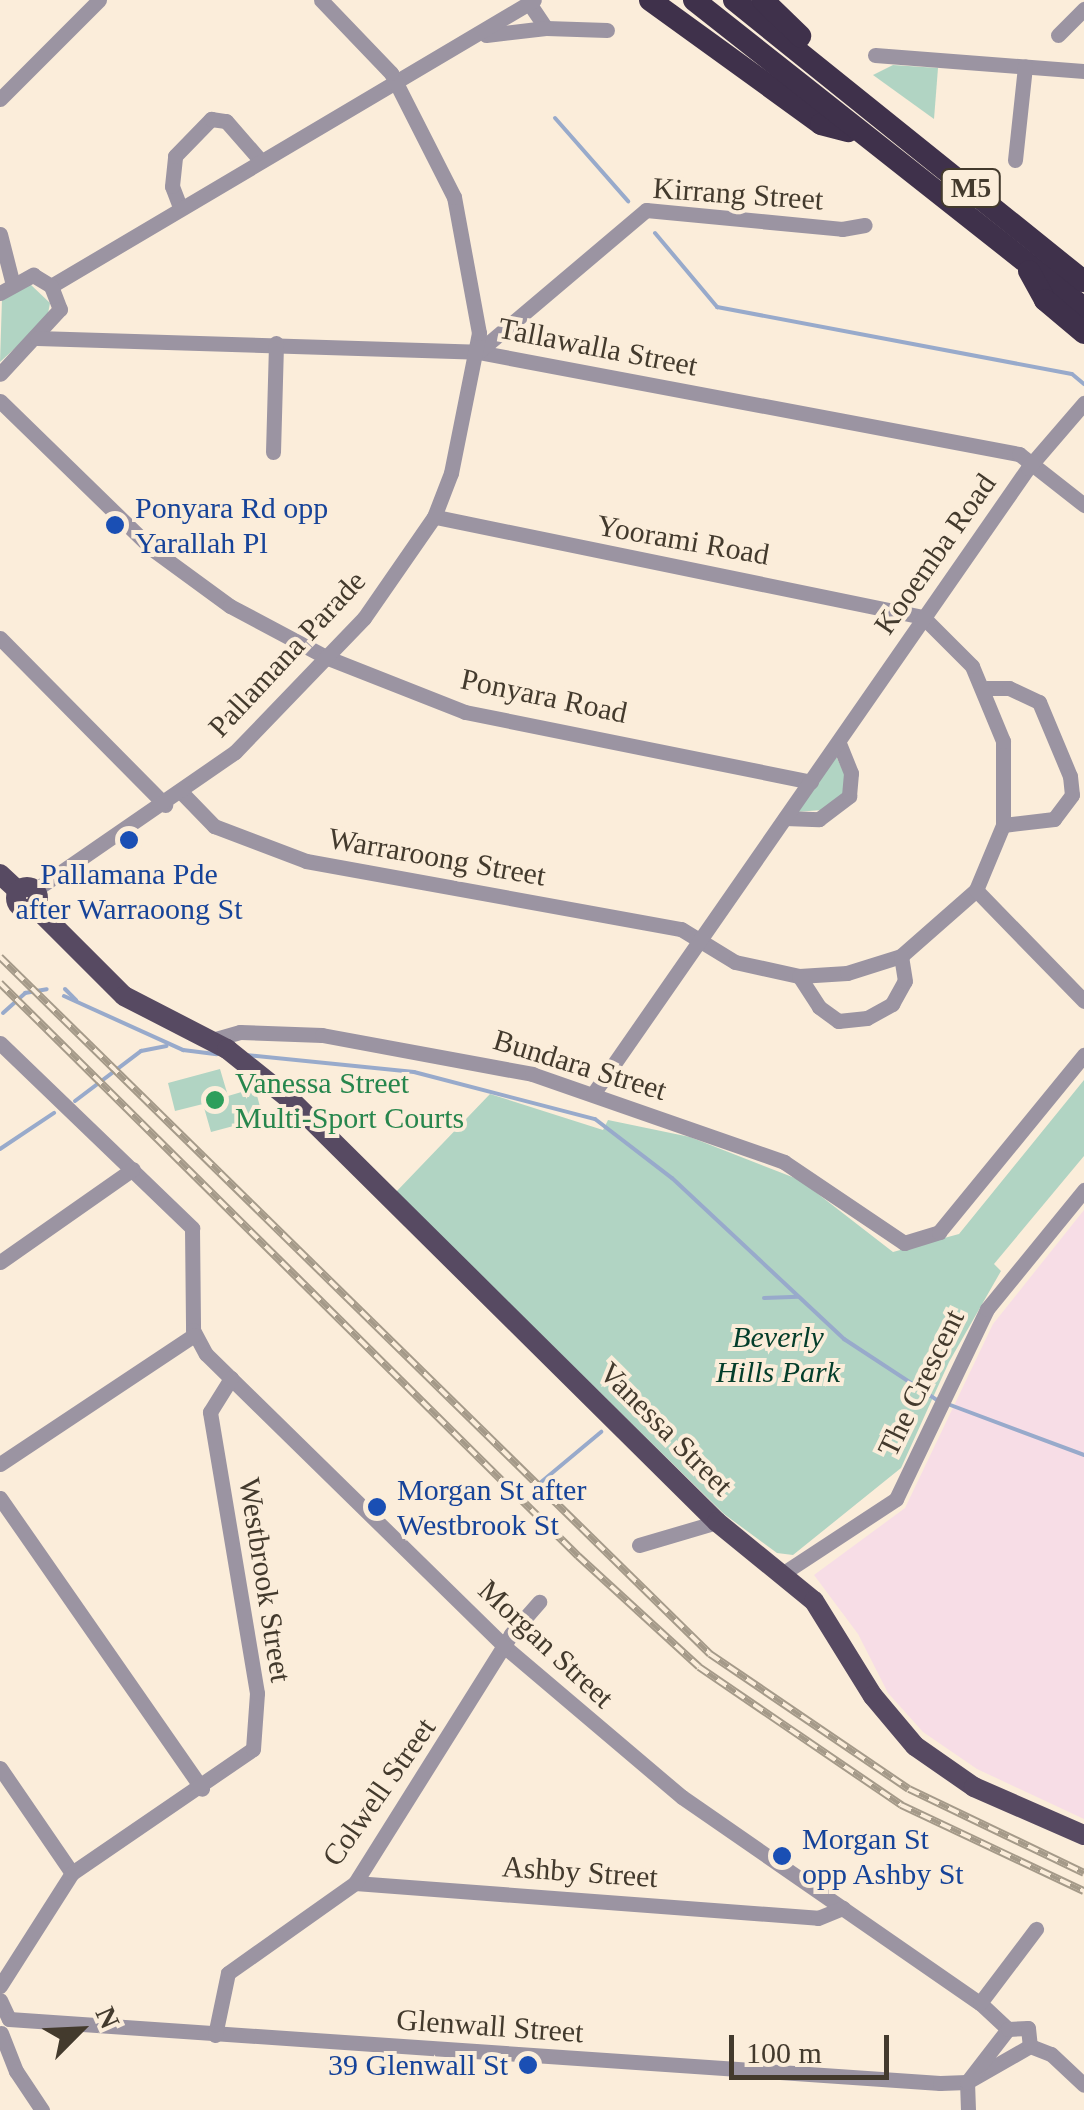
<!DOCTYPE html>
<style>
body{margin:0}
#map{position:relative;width:1084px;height:2110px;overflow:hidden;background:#fbedda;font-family:Georgia,serif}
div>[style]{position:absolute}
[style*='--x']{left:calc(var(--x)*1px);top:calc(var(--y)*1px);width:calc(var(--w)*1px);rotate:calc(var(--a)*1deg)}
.industrial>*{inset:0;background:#f7dde6}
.green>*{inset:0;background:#b1d4c3}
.stream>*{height:4px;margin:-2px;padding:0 2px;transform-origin:2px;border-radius:2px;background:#98aacb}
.minor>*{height:15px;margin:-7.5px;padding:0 7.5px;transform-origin:7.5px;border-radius:7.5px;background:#9b94a2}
.major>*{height:20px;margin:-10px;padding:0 10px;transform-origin:10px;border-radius:10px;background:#574a62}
.major>.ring{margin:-10px;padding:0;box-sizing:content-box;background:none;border:20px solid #574a62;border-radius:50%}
.highway>*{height:22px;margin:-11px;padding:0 11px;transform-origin:11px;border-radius:11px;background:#3f314b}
.rail>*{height:8px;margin-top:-4px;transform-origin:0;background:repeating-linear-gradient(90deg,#fbedda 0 11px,#a59a89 0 22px);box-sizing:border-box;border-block:2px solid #a59a89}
.dots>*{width:28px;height:28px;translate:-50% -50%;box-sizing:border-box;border:5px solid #fbedda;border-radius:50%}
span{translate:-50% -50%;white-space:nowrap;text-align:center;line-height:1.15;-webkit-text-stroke:8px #fbedda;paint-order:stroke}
.shield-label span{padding:2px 8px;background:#fbedda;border:2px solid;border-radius:8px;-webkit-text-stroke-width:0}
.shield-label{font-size:28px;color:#433a2d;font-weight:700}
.street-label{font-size:30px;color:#433a2d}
.transit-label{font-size:30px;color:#164399}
.left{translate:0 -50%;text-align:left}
.right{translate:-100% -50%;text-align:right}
.leisure-label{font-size:30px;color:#27864d}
.park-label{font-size:30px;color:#033d2a;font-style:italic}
.north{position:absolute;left:30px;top:1980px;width:100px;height:100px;-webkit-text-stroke:8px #fbedda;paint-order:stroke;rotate:66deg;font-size:28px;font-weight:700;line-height:40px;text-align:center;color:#433a2d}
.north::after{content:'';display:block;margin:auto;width:35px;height:45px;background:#433a2d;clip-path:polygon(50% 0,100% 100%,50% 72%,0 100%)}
.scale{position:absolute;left:729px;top:2035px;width:160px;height:45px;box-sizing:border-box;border:5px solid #433a2d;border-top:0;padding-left:12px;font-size:30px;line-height:35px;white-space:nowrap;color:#433a2d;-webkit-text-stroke:8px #fbedda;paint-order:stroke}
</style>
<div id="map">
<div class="industrial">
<i style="clip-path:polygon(1084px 1210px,1084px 1819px,977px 1769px,923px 1732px,888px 1693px,858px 1634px,814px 1575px,905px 1508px,993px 1324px)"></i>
</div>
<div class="green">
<i style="clip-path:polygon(893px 65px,938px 68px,934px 119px,873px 75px)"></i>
<i style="clip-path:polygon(30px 284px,50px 303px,47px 319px,0 362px,2px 299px)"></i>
<i style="clip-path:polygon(836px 756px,846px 777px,844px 794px,822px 810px,796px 812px)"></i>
<i style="clip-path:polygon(220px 1069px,228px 1096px,255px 1088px,263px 1118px,211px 1132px,203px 1104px,175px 1111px,168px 1083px)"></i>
<i style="clip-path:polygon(1084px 1080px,1084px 1156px,994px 1264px,1001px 1271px,949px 1362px,901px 1468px,793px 1555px,777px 1553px,724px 1514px,396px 1192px,490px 1094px,603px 1130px,608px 1120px,690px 1137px,800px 1180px,893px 1252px,959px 1234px)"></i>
</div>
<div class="stream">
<i style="--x:555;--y:118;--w:111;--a:48.7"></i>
<i style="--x:655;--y:233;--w:97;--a:50"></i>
<i style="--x:717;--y:307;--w:361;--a:10.7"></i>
<i style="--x:1072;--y:374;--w:16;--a:40"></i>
<i style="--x:65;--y:989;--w:16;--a:45"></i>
<i style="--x:64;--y:996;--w:131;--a:24.4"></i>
<i style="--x:183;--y:1050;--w:34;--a:7"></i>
<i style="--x:3;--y:1013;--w:30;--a:-42"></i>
<i style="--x:25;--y:993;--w:22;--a:-10"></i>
<i style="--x:246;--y:1055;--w:169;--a:5.8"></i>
<i style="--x:414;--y:1072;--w:187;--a:14.6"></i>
<i style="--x:595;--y:1119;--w:97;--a:37.5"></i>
<i style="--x:672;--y:1178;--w:236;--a:43.1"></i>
<i style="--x:844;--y:1339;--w:111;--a:33.3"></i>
<i style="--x:75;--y:1101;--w:83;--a:-37.1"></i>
<i style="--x:141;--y:1051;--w:26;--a:-11"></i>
<i style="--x:0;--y:1149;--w:65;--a:-33.7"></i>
<i style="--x:764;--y:1298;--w:34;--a:-2"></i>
<i style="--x:945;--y:1403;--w:148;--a:20.5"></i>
<i style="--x:540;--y:1483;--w:80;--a:-39.9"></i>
</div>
<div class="minor">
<i style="--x:529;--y:3;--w:30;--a:56"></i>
<i style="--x:546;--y:28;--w:61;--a:1.9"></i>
<i style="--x:486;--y:35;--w:60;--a:-6.7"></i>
<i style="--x:1058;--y:35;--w:37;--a:-45"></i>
<i style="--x:875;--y:55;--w:210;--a:4.4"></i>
<i style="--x:0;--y:99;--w:140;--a:-45"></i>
<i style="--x:1015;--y:160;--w:94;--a:-83.9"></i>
<i style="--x:180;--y:207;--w:22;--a:-111"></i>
<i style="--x:172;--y:186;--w:30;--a:-84"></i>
<i style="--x:175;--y:156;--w:52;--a:-45.8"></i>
<i style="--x:211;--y:119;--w:15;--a:8"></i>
<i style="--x:226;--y:121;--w:52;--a:48.9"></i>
<i style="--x:0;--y:234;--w:49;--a:75.7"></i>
<i style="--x:51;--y:286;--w:561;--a:-30.63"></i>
<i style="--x:0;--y:293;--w:38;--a:-29"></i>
<i style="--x:33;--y:275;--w:21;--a:31"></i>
<i style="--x:51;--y:286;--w:25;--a:69"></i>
<i style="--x:60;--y:309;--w:88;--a:132.7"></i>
<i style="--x:37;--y:338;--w:441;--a:1.8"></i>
<i style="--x:478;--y:352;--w:551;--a:10.68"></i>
<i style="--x:1019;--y:454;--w:83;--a:38.1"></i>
<i style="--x:478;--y:352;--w:220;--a:-40.2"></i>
<i style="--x:646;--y:210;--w:197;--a:5.5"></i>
<i style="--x:842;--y:229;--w:23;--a:-10"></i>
<i style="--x:0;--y:401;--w:212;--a:44.2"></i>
<i style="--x:152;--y:549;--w:97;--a:36.2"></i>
<i style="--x:230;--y:606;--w:111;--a:28"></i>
<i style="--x:328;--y:658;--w:147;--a:21.5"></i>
<i style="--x:465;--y:712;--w:353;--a:11.4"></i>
<i style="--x:273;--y:452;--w:109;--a:-88.4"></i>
<i style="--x:0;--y:638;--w:235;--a:45.3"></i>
<i style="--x:987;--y:688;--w:22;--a:0"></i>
<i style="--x:1009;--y:688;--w:33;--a:25"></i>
<i style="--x:1039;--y:702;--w:80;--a:67.3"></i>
<i style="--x:1070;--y:776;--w:19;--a:84"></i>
<i style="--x:1072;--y:795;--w:30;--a:127"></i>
<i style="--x:1054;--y:819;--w:51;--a:173.3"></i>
<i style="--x:183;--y:794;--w:45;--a:45.9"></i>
<i style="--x:214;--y:826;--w:98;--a:20.8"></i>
<i style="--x:306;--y:861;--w:381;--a:10.3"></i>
<i style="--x:681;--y:929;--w:63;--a:31.4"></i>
<i style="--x:735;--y:962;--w:66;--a:12.3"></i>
<i style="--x:799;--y:976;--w:48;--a:-3.6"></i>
<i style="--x:847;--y:973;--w:57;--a:-17.5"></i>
<i style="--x:901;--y:956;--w:100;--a:-41.3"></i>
<i style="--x:976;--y:890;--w:70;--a:-67.4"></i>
<i style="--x:1003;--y:825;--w:84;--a:-90"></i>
<i style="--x:1003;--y:741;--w:81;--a:-112.5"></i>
<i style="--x:972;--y:666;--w:69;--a:-135"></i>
<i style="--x:923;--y:617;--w:499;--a:-168.4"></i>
<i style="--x:785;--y:818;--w:34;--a:2"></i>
<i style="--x:819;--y:819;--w:38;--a:-37"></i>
<i style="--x:849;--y:796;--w:23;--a:-85"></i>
<i style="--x:851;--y:773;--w:32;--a:-112"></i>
<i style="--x:35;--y:890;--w:243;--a:-34.6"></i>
<i style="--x:235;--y:752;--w:186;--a:-46.1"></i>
<i style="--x:364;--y:618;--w:123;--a:-55.3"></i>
<i style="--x:434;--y:517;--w:47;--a:-68.9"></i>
<i style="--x:451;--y:473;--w:143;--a:-78.7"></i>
<i style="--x:479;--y:333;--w:138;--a:-100.4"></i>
<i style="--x:454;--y:197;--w:139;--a:-116.9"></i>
<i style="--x:391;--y:73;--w:101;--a:-133.8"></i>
<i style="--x:976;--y:890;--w:155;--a:45.8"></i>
<i style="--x:799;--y:976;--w:37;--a:57"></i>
<i style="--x:819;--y:1007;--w:24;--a:36"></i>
<i style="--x:838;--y:1021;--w:29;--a:-6"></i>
<i style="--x:867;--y:1018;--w:29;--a:-29"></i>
<i style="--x:892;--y:1004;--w:26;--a:-61"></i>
<i style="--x:905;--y:981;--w:25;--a:-99"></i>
<i style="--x:212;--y:1040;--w:29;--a:-16"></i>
<i style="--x:240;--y:1032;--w:82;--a:2.1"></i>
<i style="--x:322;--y:1035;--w:214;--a:10.5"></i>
<i style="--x:532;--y:1074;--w:267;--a:19.2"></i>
<i style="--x:784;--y:1162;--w:145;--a:34"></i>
<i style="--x:904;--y:1243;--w:37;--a:-17"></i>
<i style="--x:939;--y:1232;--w:229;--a:-50.7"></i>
<i style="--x:0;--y:1043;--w:267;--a:43.9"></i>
<i style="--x:192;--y:1228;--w:102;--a:89.4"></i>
<i style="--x:193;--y:1330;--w:27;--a:62"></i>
<i style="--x:206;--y:1354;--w:419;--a:44.4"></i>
<i style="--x:505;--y:1647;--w:232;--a:40.3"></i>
<i style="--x:682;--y:1797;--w:362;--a:34.7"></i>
<i style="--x:980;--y:2003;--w:38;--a:43"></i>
<i style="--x:593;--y:1094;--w:762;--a:-55.21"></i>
<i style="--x:1028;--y:468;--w:86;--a:-49.3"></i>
<i style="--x:0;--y:1262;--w:162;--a:-35"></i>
<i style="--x:0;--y:1464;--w:233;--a:-33.6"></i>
<i style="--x:0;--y:1498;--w:354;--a:55.2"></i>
<i style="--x:639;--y:1545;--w:81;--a:-16.4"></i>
<i style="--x:785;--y:1572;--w:133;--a:-33.3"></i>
<i style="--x:896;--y:1499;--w:211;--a:-64.4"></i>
<i style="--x:987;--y:1309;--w:154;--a:-50.8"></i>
<i style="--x:0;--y:1768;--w:127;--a:55.6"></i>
<i style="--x:355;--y:1883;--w:464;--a:4.3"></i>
<i style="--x:818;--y:1918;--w:27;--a:-22"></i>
<i style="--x:0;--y:1986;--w:134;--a:-57.5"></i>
<i style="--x:72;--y:1873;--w:219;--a:-34.4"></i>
<i style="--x:253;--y:1749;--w:56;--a:-85.9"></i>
<i style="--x:257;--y:1693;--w:285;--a:-99.5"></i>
<i style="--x:210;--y:1412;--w:40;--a:-58"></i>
<i style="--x:0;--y:2000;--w:21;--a:65"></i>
<i style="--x:980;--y:2003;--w:93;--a:-52.9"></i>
<i style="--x:9;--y:2019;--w:933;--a:3.93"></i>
<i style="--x:940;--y:2083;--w:27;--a:-2"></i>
<i style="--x:967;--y:2082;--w:73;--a:-29.7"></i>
<i style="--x:1;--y:2033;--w:41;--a:68.5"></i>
<i style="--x:16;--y:2071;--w:47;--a:56.3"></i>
<i style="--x:215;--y:2035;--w:63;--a:-78.2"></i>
<i style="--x:228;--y:1973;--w:156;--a:-35.3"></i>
<i style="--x:355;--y:1883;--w:294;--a:-57.9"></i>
<i style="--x:511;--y:1634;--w:43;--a:-48.8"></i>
<i style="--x:1030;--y:2046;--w:22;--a:21"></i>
<i style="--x:1051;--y:2054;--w:45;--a:43.2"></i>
<i style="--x:968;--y:2110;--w:28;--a:-92"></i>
<i style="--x:967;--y:2082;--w:67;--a:-52.3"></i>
<i style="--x:1008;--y:2029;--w:20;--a:-3"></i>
<i style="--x:1028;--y:2028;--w:18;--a:84"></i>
</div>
<div class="major">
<i style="--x:0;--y:874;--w:25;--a:43"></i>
<i class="ring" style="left:16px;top:887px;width:2px;height:2px"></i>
<i style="--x:34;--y:906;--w:127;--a:45"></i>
<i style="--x:124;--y:996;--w:116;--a:27.2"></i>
<i style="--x:227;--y:1049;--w:83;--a:38.7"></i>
<i style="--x:292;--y:1101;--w:598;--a:44.73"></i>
<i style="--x:717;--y:1522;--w:125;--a:39.2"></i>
<i style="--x:814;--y:1601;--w:112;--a:58.2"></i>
<i style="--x:873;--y:1696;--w:65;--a:50"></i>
<i style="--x:915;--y:1746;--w:72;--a:34.8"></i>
<i style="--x:974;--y:1787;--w:120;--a:23.6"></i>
</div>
<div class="highway">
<i style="--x:650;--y:0;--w:211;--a:35.9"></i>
<i style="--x:821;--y:124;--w:28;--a:15"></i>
<i style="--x:694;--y:0;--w:497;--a:38.3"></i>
<i style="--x:734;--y:0;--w:449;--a:38.8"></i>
<i style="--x:763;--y:0;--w:52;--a:44.2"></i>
<i style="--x:1029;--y:271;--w:33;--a:61"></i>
<i style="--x:1045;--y:300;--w:51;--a:40.2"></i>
</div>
<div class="rail">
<i style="--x:0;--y:957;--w:995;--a:44.47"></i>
<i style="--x:710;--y:1654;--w:240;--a:34.2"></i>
<i style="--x:909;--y:1789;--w:194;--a:25.6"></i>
<i style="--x:0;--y:983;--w:814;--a:44.75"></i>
<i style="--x:578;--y:1556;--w:164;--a:42.5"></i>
<i style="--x:699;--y:1667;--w:245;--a:34.3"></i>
<i style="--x:901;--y:1805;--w:202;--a:25.2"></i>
</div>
<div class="dots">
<i style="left:115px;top:525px;background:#1a4fb4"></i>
<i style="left:129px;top:840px;background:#1a4fb4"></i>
<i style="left:215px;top:1100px;background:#2e9e5b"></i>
<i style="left:377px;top:1507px;background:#1a4fb4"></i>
<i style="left:782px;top:1856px;background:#1a4fb4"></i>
<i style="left:528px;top:2065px;background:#1a4fb4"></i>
</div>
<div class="shield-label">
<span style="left:971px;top:188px">M5</span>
</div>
<div class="street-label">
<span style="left:738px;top:194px;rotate:4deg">Kirrang Street</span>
<span style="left:598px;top:347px;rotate:11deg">Tallawalla Street</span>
<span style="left:683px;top:540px;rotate:10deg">Yoorami Road</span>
<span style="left:935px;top:554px;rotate:-55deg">Kooemba Road</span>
<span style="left:287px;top:654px;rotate:-47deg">Pallamana Parade</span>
<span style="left:544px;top:696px;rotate:12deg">Ponyara Road</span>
<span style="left:437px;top:857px;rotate:10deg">Warraroong Street</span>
<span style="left:580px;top:1065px;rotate:17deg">Bundara Street</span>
<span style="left:921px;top:1383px;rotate:-64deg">The Crescent</span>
<span style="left:666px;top:1429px;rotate:45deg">Vanessa Street</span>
<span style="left:265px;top:1580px;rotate:81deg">Westbrook Street</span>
<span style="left:546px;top:1644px;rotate:43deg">Morgan Street</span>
<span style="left:379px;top:1792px;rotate:-55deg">Colwell Street</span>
<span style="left:580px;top:1872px;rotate:4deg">Ashby Street</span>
<span style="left:490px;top:2026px;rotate:4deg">Glenwall Street</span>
</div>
<div class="transit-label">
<span class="left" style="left:135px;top:525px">Ponyara Rd opp<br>Yarallah Pl</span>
<span style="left:129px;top:891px">Pallamana Pde<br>after Warraoong St</span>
<span class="left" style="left:397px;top:1507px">Morgan St after<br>Westbrook St</span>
<span class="left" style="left:802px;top:1856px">Morgan St<br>opp Ashby St</span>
<span class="right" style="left:508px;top:2065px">39 Glenwall St</span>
</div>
<div class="leisure-label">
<span class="left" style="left:235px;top:1100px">Vanessa Street<br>Multi-Sport Courts</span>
</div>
<div class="park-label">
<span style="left:778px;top:1354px">Beverly<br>Hills Park</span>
</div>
<div class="north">N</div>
<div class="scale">100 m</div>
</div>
